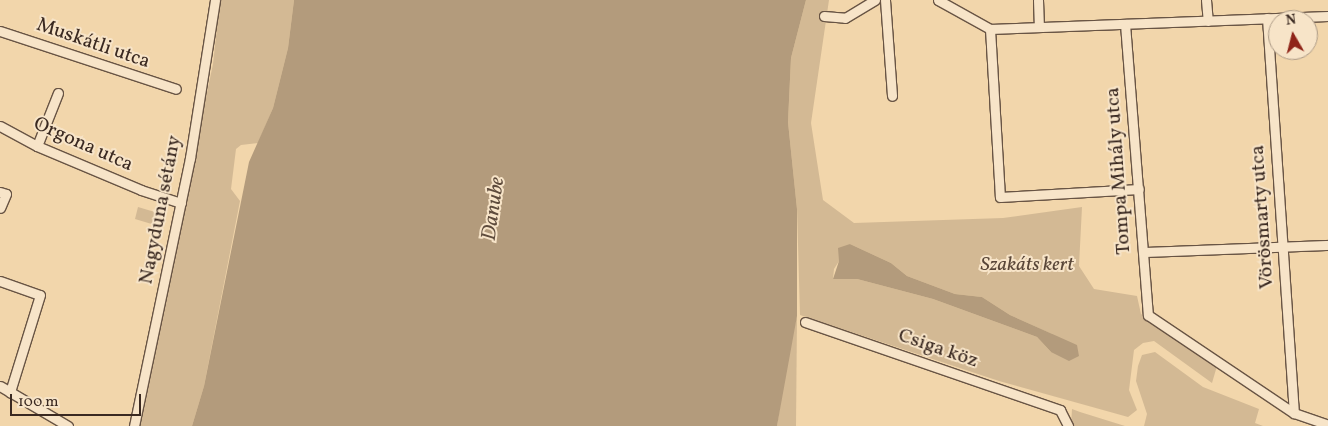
<!DOCTYPE html>
<meta charset="utf-8">
<style>
body{margin:0}
#map{position:relative;width:1328px;height:426px;overflow:hidden;background:#f2d6ab;font-family:Vollkorn,serif}
div>[style]{position:absolute}
[style*='--x']{left:calc(var(--x)*1px);top:calc(var(--y)*1px);width:calc(var(--w)*1px);rotate:calc(var(--a)*1deg)}
.green>*{inset:0;background:#d3b994}
.water>*{inset:0;background:#b39b7c}
.roads{filter:drop-shadow(1px 0 #685444) drop-shadow(-1px 0 #685444) drop-shadow(0 1px #685444) drop-shadow(0 -1px #685444)}
.minor>*{height:9px;margin:-4.5px;padding:0 4.5px;transform-origin:4.5px;border-radius:4.5px;background:#f7e4c8}
span{translate:-50% -50%;white-space:nowrap;text-align:center;line-height:1.15;-webkit-text-stroke:4px #f7e4c8;paint-order:stroke}
.street-label{font-size:20px;color:#3a2921}
.park-label{font-size:20px;color:#594638;font-style:italic}
.water-label{font-size:21px;color:#5e4b3c;font-style:italic}
.north{position:absolute;left:1268px;top:10px;width:50px;height:50px;box-sizing:border-box;background:#f7e4c8;border:1px solid #ab9985;border-radius:50%;rotate:352deg;font-size:14px;font-weight:700;line-height:20px;text-align:center;color:#3a2921}
.north::after{content:'';display:block;margin:auto;width:18px;height:22px;background:#8f2418;clip-path:polygon(50% 0,100% 100%,50% 72%,0 100%)}
.scale{position:absolute;left:10px;top:394px;width:131px;height:22px;box-sizing:border-box;border:2px solid #3a2921;border-top:0;padding-left:6px;font-size:15px;line-height:18px;white-space:nowrap;color:#3a2921;-webkit-text-stroke:4px #f7e4c8;paint-order:stroke}
</style>
<div id="map">
<div class="green">
<i style="clip-path:polygon(220px 0,294px 0,288px 48px,273px 108px,258px 143px,241px 145px,236px 149px,231px 189px,240px 201px,204px 386px,192px 426px,136px 426px,213px 64px)"></i>
<i style="clip-path:polygon(evenodd,806px 0,829px 0,811px 123px,823px 200px,854px 223px,1003px 218px,1082px 207px,1079px 266px,1094px 289px,1137px 296px,1141px 314px,1217px 366px,1212px 383px,1154px 341px,1143px 343px,1134px 350px,1129px 390px,1137px 410px,1128px 417px,999px 381px,800px 315px,797px 209px,788px 122px,791px 58px,806px 0,850px 244px,891px 263px,907px 276px,955px 294px,982px 297px,1010px 315px,1052px 334px,1051px 352px,1037px 337px,933px 299px,857px 279px,833px 279px,834px 269px,850px 244px)"></i>
<i style="clip-path:polygon(138px 207px,158px 213px,155px 225px,135px 219px)"></i>
<i style="clip-path:polygon(797px 316px,796px 426px,777px 426px,789px 347px)"></i>
<i style="clip-path:polygon(1155px 352px,1203px 387px,1259px 409px,1255px 423px,1263px 426px,1144px 426px,1147px 414px,1136px 381px,1138px 366px,1142px 355px)"></i>
<i style="clip-path:polygon(1072px 409px,1080px 412px,1125px 426px,1071px 426px)"></i>
</div>
<div class="water">
<i style="clip-path:polygon(294px 0,806px 0,791px 58px,788px 122px,797px 209px,797px 316px,777px 426px,192px 426px,204px 386px,249px 162px,273px 108px,288px 48px)"></i>
<i style="clip-path:polygon(850px 244px,891px 263px,907px 276px,955px 294px,982px 297px,1010px 315px,1077px 345px,1079px 356px,1069px 361px,1051px 352px,1037px 337px,933px 299px,857px 279px,833px 279px,839px 261px,838px 248px)"></i>
</div>
<div class="roads">
<div class="minor">
<i style="--x:885;--y:0;--w:96;--a:85.8"></i>
<i style="--x:938;--y:0;--w:60;--a:29.1"></i>
<i style="--x:990;--y:29;--w:338;--a:-2.2"></i>
<i style="--x:1038;--y:0;--w:27;--a:88"></i>
<i style="--x:1206;--y:0;--w:21;--a:85"></i>
<i style="--x:824;--y:16;--w:21;--a:5"></i>
<i style="--x:845;--y:18;--w:35;--a:-31"></i>
<i style="--x:1267;--y:18;--w:396;--a:86.1"></i>
<i style="--x:1125;--y:24;--w:292;--a:85.5"></i>
<i style="--x:1148;--y:315;--w:176;--a:33.9"></i>
<i style="--x:1294;--y:413;--w:36;--a:19"></i>
<i style="--x:990;--y:29;--w:168;--a:86.6"></i>
<i style="--x:1000;--y:197;--w:139;--a:-3.3"></i>
<i style="--x:0;--y:31;--w:185;--a:18.2"></i>
<i style="--x:0;--y:126;--w:42;--a:28.4"></i>
<i style="--x:37;--y:146;--w:113;--a:22.9"></i>
<i style="--x:141;--y:190;--w:42;--a:18"></i>
<i style="--x:37;--y:146;--w:57;--a:-68.4"></i>
<i style="--x:0;--y:192;--w:6;--a:18"></i>
<i style="--x:6;--y:194;--w:15;--a:113"></i>
<i style="--x:1143;--y:252;--w:185;--a:-2.2"></i>
<i style="--x:0;--y:281;--w:42;--a:19.3"></i>
<i style="--x:40;--y:295;--w:102;--a:107.2"></i>
<i style="--x:805;--y:322;--w:270;--a:19"></i>
<i style="--x:1060;--y:410;--w:18;--a:63"></i>
<i style="--x:0;--y:386;--w:79;--a:30.5"></i>
<i style="--x:134;--y:426;--w:274;--a:-78.2"></i>
<i style="--x:190;--y:158;--w:160;--a:-81"></i>
</div>
</div>
<div class="street-label">
<span style="left:93px;top:44px;rotate:19deg">Muskátli utca</span>
<span style="left:83px;top:145px;rotate:24deg">Orgona utca</span>
<span style="left:1119px;top:171px;rotate:-94deg">Tompa Mihály utca</span>
<span style="left:161px;top:210px;rotate:-79deg">Nagyduna sétány</span>
<span style="left:1263px;top:217px;rotate:-94deg">Vörösmarty utca</span>
<span style="left:938px;top:349px;rotate:19deg">Csiga köz</span>
</div>
<div class="park-label">
<span style="left:1027px;top:265px">Szakáts kert</span>
</div>
<div class="water-label">
<span style="left:494px;top:209px;rotate:-82deg">Danube</span>
</div>
<div class="north">N</div>
<div class="scale">100 m</div>
</div>
